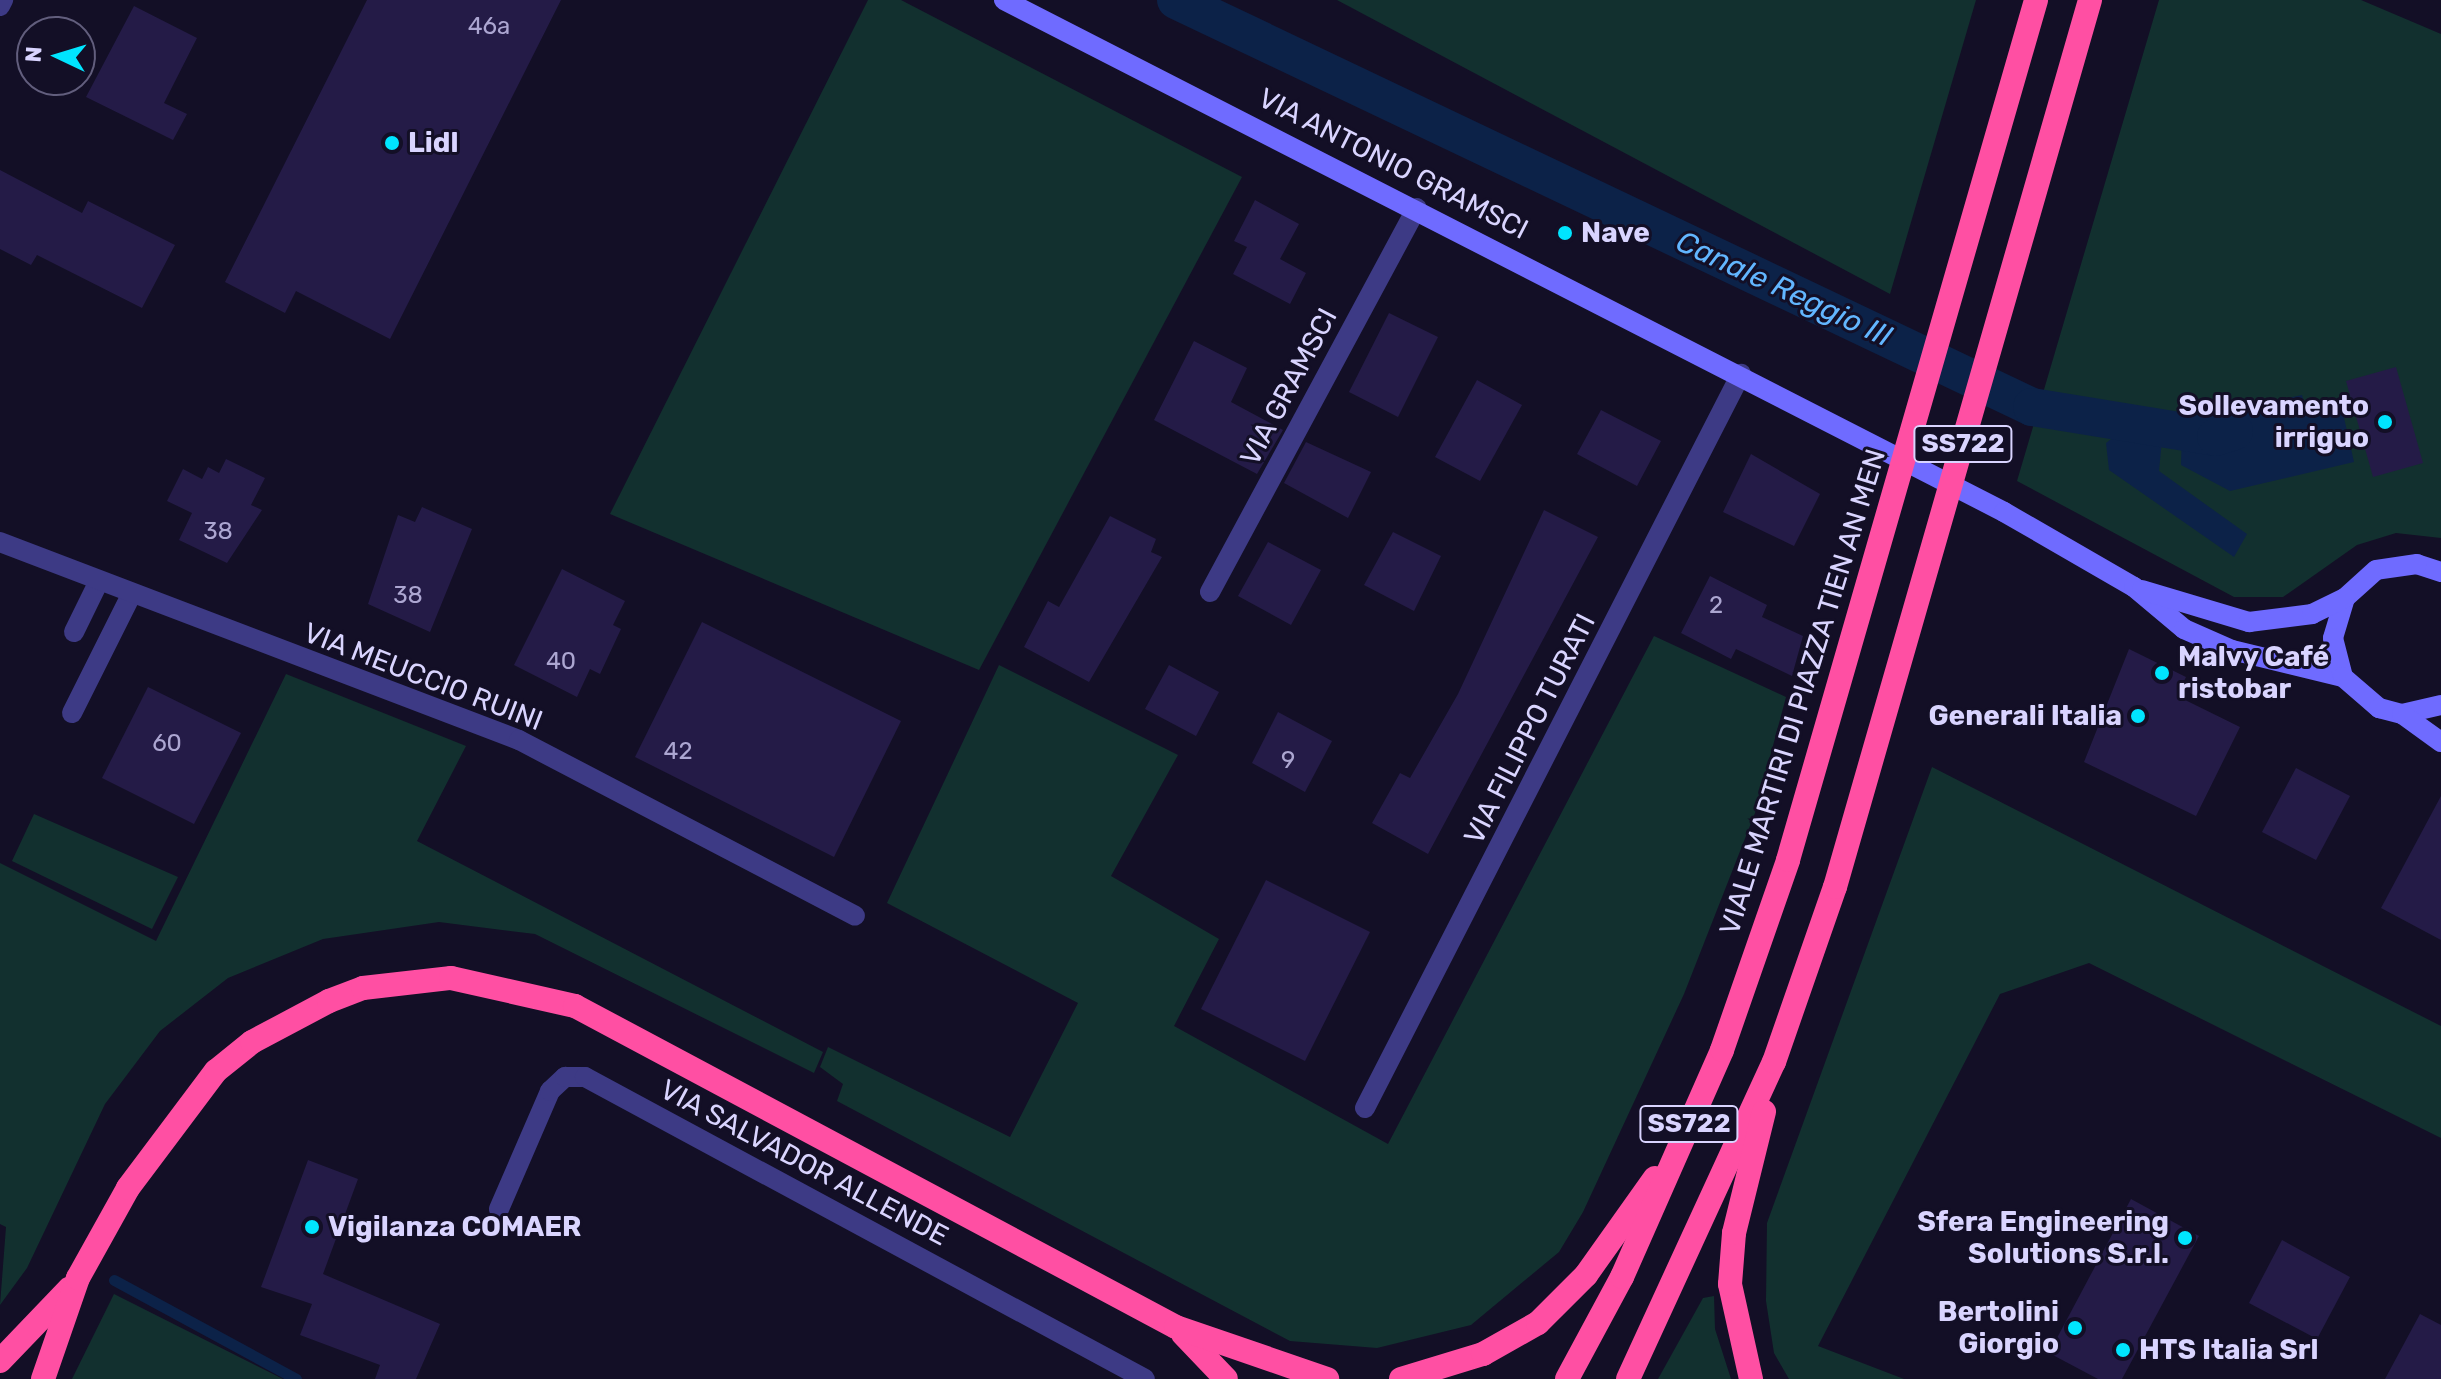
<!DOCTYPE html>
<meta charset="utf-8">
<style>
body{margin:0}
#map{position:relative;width:2441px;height:1379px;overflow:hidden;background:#130f26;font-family:Rubik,sans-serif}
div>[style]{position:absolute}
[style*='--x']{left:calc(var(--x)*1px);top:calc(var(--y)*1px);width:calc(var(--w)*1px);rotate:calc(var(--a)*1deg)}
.green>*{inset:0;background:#12302f}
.water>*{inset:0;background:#0c2248}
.stream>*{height:11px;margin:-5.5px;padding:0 5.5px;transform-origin:5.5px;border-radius:5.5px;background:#0c2248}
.canal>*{height:38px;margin:-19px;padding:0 19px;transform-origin:19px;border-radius:19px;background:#0c2248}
.building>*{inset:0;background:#241b47}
.lane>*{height:20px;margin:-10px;padding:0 10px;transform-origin:10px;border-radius:10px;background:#3d3a85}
.street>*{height:20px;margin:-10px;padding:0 10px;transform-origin:10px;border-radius:10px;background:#3d3a85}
.secondary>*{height:20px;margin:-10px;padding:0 10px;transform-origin:10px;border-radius:10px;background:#6f6bff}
.highway>*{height:24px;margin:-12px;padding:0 12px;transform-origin:12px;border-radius:12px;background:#ff4fa3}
.highway-bridge>*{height:24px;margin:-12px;padding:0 12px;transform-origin:12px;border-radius:12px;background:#ff4fa3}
.dots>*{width:22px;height:22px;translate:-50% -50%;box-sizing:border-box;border:4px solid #130f26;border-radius:50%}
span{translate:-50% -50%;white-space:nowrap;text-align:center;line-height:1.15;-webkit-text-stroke:6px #130f26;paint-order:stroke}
.number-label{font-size:24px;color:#aca6d1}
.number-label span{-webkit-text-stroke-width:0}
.shield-label span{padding:2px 6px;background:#130f26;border:2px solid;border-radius:6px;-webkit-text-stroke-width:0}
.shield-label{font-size:26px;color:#d9d4ff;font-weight:700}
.poi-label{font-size:28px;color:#d9d4ff;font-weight:700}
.left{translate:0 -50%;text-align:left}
.right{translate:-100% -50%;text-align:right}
.street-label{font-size:28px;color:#d9d4ff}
.water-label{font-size:30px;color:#62b6ff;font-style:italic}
.north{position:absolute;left:16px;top:16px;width:80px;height:80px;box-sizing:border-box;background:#130f26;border:2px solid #625e7d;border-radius:50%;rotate:274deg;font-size:22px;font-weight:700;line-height:32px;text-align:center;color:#d9d4ff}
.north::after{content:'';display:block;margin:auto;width:28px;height:36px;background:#00e5ff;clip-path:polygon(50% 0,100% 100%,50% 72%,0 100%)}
</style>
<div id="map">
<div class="green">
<i style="clip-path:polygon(868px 0,901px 0,1242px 177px,979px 670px,610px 514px)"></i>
<i style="clip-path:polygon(1337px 0,1976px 0,1890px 294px)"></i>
<i style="clip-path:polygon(2159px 0,2361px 0,2441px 34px,2441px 538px,2396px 533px,2357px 545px,2283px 597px,2234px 597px,2017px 481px)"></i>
<i style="clip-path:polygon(1654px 636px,1786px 697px,1755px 813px,1684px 994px,1583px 1212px,1559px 1252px,1471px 1325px,1377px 1348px,1290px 1341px,837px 1101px,843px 1084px,820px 1067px,828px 1047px,1010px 1137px,1078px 1003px,887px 903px,999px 665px,1178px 755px,1111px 876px,1219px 939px,1174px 1026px,1388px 1144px)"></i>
<i style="clip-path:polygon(286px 674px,466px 746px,417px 841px,823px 1052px,814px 1073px,535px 934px,439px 922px,323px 939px,228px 978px,160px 1031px,105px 1104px,27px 1268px,0 1305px,6px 1227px,0 1224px,0 863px,156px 941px)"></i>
<i style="clip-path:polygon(1932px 767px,2441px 1026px,2441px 1138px,2089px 963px,2000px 994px,1818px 1346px,1904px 1379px,1789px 1379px,1774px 1353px,1766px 1301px,1767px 1223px)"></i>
<i style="clip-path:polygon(34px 814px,178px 877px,152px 929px,12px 861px)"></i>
<i style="clip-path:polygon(114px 1294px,283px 1379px,72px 1379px)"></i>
<i style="clip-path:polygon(1714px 1296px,1715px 1329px,1731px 1379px,1658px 1379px,1703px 1298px)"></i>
</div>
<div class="water">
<i style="clip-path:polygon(2302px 395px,2306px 409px,2340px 400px,2354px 462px,2230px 491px,2181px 465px,2182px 430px,2192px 430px,2191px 419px)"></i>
<i style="clip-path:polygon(2115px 436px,2162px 440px,2159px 471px,2247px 534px,2234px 557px,2109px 470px,2106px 443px)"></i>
</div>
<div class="stream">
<i style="--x:114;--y:1280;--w:207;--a:28.5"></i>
</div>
<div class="canal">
<i style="--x:1176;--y:0;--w:948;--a:25.43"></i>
<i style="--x:2032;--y:407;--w:186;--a:9.3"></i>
<i style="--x:2216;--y:437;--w:19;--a:-18"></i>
</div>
<div class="building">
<i style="clip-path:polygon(367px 0,561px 0,390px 339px,296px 291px,285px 313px,225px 282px)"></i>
<i style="clip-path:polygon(134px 6px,197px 38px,164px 103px,187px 114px,173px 140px,86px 97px)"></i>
<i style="clip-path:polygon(0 170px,82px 213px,88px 201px,175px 245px,142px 308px,37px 255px,31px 265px,0 249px)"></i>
<i style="clip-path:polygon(1255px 200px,1299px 224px,1280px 259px,1306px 273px,1290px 304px,1233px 274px,1247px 247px,1234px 241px)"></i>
<i style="clip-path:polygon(1389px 313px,1438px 337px,1398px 417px,1349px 392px)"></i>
<i style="clip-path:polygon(1194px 341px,1247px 368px,1231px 402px,1283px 430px,1257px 474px,1154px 420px)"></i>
<i style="clip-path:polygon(2396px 367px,2423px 463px,2373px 477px,2346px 381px)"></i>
<i style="clip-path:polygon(1477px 380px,1522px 405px,1480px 481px,1435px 457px)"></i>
<i style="clip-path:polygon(1601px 410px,1661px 441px,1637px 486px,1577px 454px)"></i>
<i style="clip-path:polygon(1306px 442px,1371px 472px,1348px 518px,1284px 483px)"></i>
<i style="clip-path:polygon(1751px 454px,1820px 494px,1794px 546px,1723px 512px)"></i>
<i style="clip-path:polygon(226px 459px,265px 478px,251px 505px,262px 510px,227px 563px,179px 540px,192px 513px,167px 501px,183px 469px,202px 479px,208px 467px,219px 473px)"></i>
<i style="clip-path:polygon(422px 507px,472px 529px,430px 632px,368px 604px,398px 515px,415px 522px)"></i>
<i style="clip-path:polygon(1544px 510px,1598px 537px,1428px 854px,1372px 823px,1400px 773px,1410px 778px,1458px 694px)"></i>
<i style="clip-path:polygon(1110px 516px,1156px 539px,1151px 552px,1162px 557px,1089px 682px,1024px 647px,1048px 601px,1059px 607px)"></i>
<i style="clip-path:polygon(1393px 532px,1441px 556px,1414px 611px,1364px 585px)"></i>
<i style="clip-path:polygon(1268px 542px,1321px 570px,1291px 625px,1238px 596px)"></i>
<i style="clip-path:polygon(562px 569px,625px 601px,613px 625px,621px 629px,600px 674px,590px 669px,577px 697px,514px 665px)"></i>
<i style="clip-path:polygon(1710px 576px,1767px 605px,1762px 617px,1803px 636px,1792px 676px,1736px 649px,1731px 659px,1681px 633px)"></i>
<i style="clip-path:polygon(702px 622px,901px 721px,834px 857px,635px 757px)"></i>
<i style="clip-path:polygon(2129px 649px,2186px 677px,2177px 696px,2240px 727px,2196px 816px,2084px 762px)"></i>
<i style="clip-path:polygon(1169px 665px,1219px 692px,1196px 736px,1145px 709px)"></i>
<i style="clip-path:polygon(148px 687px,241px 733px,194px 824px,102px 778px)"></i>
<i style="clip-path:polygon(1278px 712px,1332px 741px,1305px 792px,1252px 763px)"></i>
<i style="clip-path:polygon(2296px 768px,2350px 796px,2316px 860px,2262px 832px)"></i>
<i style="clip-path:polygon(2441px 796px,2441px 940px,2381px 908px)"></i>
<i style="clip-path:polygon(1266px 880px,1370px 932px,1305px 1061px,1201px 1009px)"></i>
<i style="clip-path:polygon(308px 1160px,358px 1179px,323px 1274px,440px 1324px,416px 1379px,375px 1379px,380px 1365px,300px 1335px,312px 1304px,261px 1287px)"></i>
<i style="clip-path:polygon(2131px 1199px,2199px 1236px,2122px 1379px,2098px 1379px,2049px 1353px)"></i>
<i style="clip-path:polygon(2282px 1240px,2350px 1277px,2317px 1339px,2249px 1303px)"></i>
<i style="clip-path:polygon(2420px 1314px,2441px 1325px,2441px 1379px,2385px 1379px)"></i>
</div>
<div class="lane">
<i style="--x:74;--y:632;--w:55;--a:-63.9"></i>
<i style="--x:72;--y:713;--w:132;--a:-63.4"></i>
</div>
<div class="street">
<i style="--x:0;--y:6;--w:7;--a:-63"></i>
<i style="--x:0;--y:542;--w:555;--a:20.88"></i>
<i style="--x:519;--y:740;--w:379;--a:27.6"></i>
<i style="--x:1210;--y:592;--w:436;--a:-61.7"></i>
<i style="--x:1365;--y:1108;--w:825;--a:-62.88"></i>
<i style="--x:499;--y:1209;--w:129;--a:-66.6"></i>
<i style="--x:550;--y:1091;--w:21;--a:-43"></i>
<i style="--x:565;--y:1077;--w:20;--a:0"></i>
<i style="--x:585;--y:1077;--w:636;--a:28.34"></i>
</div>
<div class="secondary">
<i style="--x:1004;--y:0;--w:1123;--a:27.11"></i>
<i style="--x:2004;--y:512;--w:150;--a:30"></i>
<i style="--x:2134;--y:587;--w:65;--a:40"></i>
<i style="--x:2184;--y:629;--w:52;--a:23.6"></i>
<i style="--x:2232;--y:650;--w:114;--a:13.7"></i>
<i style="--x:2441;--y:572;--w:25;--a:-162"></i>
<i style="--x:2417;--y:564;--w:41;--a:171.7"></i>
<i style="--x:2376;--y:570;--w:42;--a:137.9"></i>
<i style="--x:2345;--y:598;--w:42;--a:106.7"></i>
<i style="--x:2333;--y:638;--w:40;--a:75.6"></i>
<i style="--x:2343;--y:677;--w:48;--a:40.7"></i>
<i style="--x:2379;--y:708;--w:24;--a:15"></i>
<i style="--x:2402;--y:714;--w:40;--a:-13"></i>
<i style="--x:2142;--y:590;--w:112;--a:16.7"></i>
<i style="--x:2249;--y:622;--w:64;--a:-7.2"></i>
<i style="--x:2312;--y:614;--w:37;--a:-26"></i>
<i style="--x:2402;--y:714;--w:48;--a:35.7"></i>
</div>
<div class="highway">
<i style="--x:1183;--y:1334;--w:62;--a:46.3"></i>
<i style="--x:0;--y:1361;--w:100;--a:-46.2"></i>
<i style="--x:43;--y:1379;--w:107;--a:-70.9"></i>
<i style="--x:78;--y:1278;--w:103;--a:-60.9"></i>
<i style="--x:128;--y:1188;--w:146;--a:-53.1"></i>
<i style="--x:216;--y:1071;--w:46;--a:-38.9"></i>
<i style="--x:252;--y:1042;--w:87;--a:-28"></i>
<i style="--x:329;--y:1001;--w:36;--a:-21"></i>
<i style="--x:363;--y:988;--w:89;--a:-6.5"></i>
<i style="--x:451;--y:978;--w:127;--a:12.7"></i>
<i style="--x:575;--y:1006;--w:681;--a:28.11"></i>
<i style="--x:1176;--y:1327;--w:160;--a:19"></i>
<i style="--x:1401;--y:1379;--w:86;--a:-17"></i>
<i style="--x:1483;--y:1354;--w:63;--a:-29.4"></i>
<i style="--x:1538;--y:1323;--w:68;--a:-45"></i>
<i style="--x:1586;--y:1275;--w:119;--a:-54.6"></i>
<i style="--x:1567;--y:1379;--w:116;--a:-61.7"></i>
<i style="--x:1622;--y:1277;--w:248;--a:-66.2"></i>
<i style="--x:1722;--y:1050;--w:201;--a:-70.8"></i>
<i style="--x:1628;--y:1379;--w:349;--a:-65.3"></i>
<i style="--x:1774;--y:1062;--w:185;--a:-70.8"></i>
<i style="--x:1751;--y:1379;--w:97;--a:-102.5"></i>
<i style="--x:1730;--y:1284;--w:51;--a:-85.5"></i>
<i style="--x:1734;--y:1233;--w:125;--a:-76.1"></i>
</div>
<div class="highway-bridge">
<i style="--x:1788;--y:860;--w:895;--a:-73.91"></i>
<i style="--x:1835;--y:887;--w:923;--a:-73.96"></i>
</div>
<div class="dots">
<i style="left:392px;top:143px;background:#00e5ff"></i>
<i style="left:1565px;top:233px;background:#00e5ff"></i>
<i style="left:2385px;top:422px;background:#00e5ff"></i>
<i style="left:2162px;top:673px;background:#00e5ff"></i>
<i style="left:2138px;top:716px;background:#00e5ff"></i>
<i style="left:312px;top:1227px;background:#00e5ff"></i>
<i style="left:2185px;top:1238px;background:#00e5ff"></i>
<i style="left:2075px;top:1328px;background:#00e5ff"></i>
<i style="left:2123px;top:1350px;background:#00e5ff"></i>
</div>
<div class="number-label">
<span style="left:489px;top:27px">46a</span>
<span style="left:218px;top:532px">38</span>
<span style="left:408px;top:596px">38</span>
<span style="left:1716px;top:606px">2</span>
<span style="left:561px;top:662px">40</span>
<span style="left:167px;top:744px">60</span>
<span style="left:678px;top:752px">42</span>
<span style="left:1288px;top:761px">9</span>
</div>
<div class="shield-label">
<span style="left:1963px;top:444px">SS722</span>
<span style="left:1689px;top:1124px">SS722</span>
</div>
<div class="poi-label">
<span class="left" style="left:408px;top:143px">Lidl</span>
<span class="left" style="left:1581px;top:233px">Nave</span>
<span class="right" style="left:2369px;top:422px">Sollevamento<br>irriguo</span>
<span class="left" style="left:2178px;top:673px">Malvy Café<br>ristobar</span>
<span class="right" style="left:2122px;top:716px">Generali Italia</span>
<span class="right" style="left:2169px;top:1238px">Sfera Engineering<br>Solutions S.r.l.</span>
<span class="left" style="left:328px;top:1227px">Vigilanza COMAER</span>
<span class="right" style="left:2059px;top:1328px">Bertolini<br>Giorgio</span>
<span class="left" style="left:2139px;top:1350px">HTS Italia Srl</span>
</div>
<div class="street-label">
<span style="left:1393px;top:164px;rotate:27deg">VIA ANTONIO GRAMSCI</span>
<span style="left:1289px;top:387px;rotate:-62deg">VIA GRAMSCI</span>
<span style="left:423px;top:677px;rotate:21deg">VIA MEUCCIO RUINI</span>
<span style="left:1803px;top:692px;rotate:-73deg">VIALE MARTIRI DI PIAZZA TIEN AN MEN</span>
<span style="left:1530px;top:729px;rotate:-63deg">VIA FILIPPO TURATI</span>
<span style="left:804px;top:1163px;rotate:28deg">VIA SALVADOR ALLENDE</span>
</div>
<div class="water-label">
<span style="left:1784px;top:289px;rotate:25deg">Canale Reggio III</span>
</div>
<div class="north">N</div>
</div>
